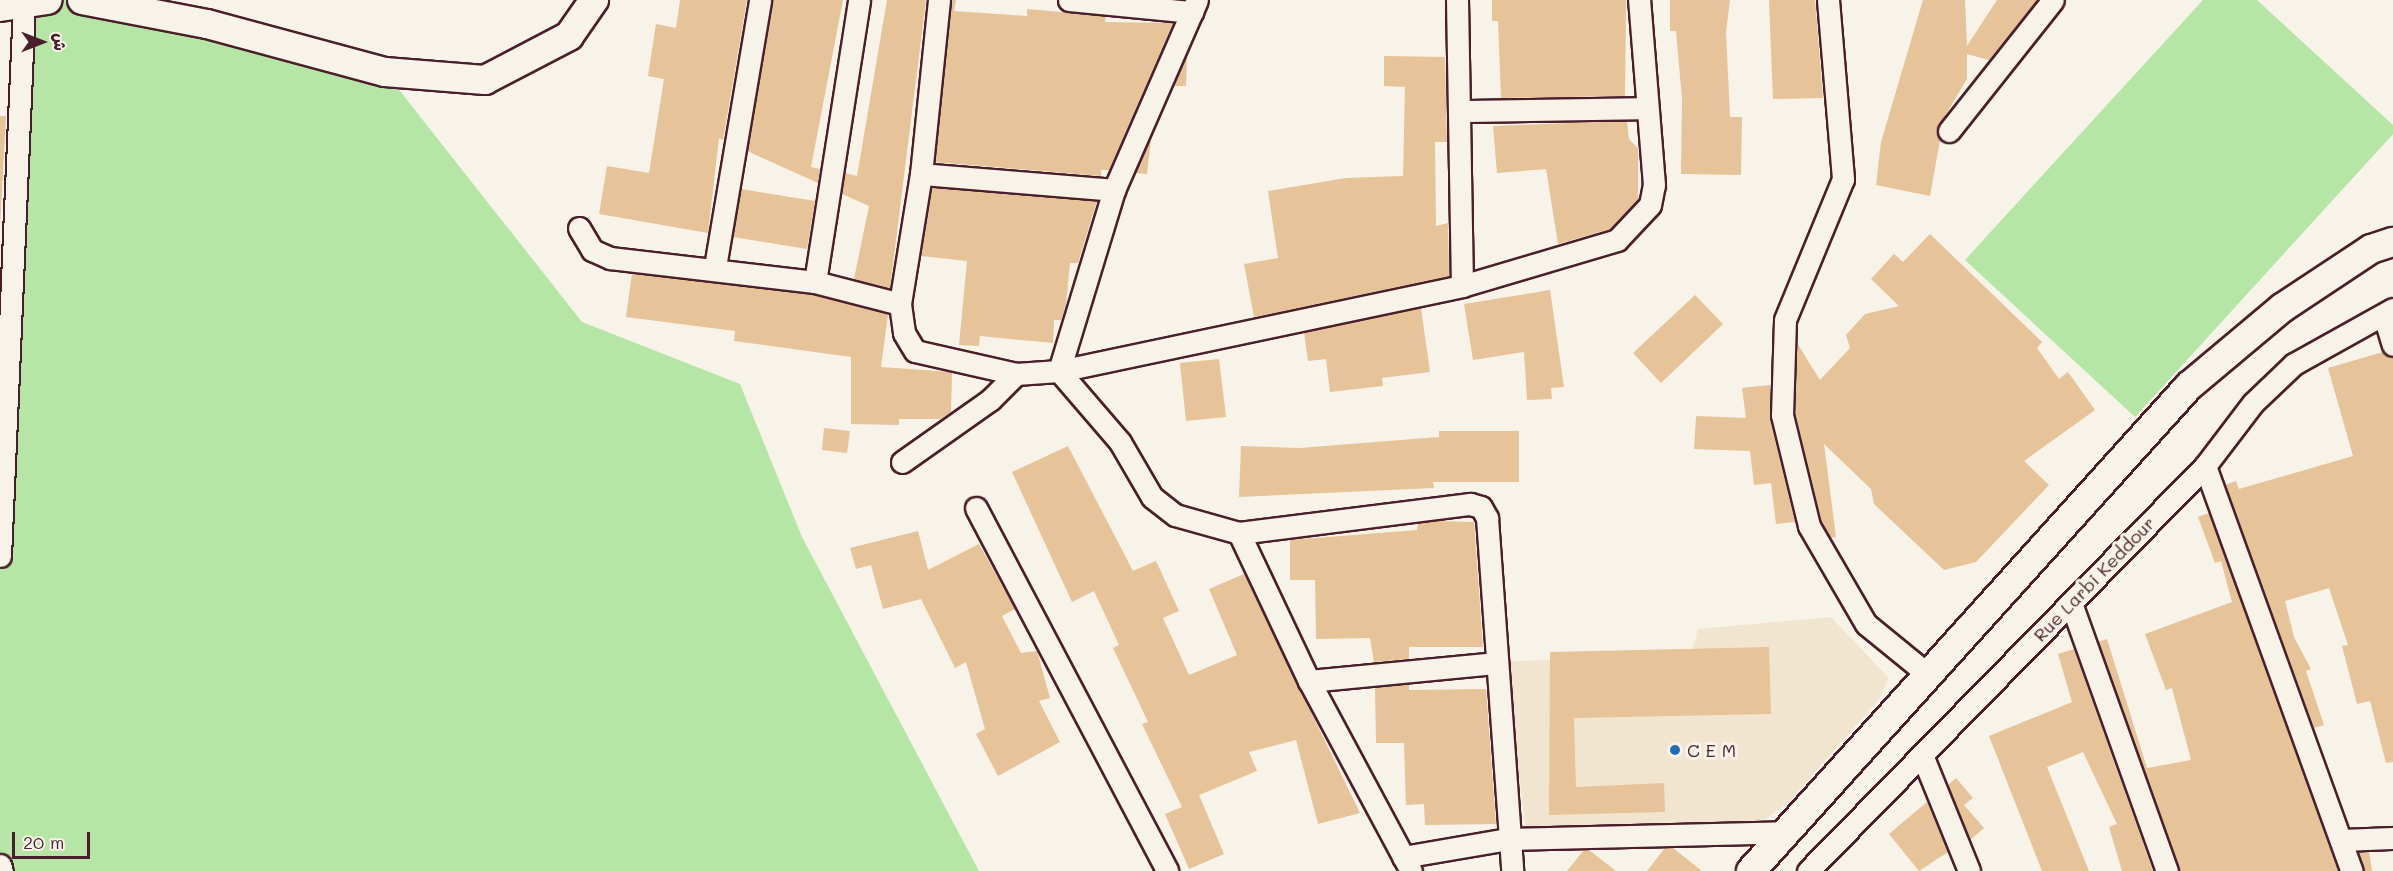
<!DOCTYPE html>
<meta charset="utf-8">
<style>
body{margin:0}
#map{position:relative;width:2393px;height:871px;overflow:hidden;background:#f7f3e8;font-family:Mali,"Playpen Sans Arabic",sans-serif}
div>[style]{position:absolute}
[style*='--x']{left:calc(var(--x)*1px);top:calc(var(--y)*1px);width:calc(var(--w)*1px);rotate:calc(var(--a)*1deg)}
.built>*{inset:0;background:#f2e5d0}
.green>*{inset:0;background:#b6e6a5}
.building>*{inset:0;background:#e6c398}
.roads{filter:drop-shadow(2px 0 #4a1f2b) drop-shadow(-2px 0 #4a1f2b) drop-shadow(0 2px #4a1f2b) drop-shadow(0 -2px #4a1f2b)}
.street>*{height:21px;margin:-10.5px;padding:0 10.5px;transform-origin:10.5px;border-radius:10.5px;background:#f7f3e8}
.secondary>*{height:28px;margin:-14px;padding:0 14px;transform-origin:14px;border-radius:14px;background:#f7f3e8}
.dots>*{width:16px;height:16px;translate:-50% -50%;box-sizing:border-box;border:3px solid #f7f3e8;border-radius:50%}
span{translate:-50% -50%;white-space:nowrap;text-align:center;line-height:1.15;-webkit-text-stroke:6px #f7f3e8;paint-order:stroke}
.street-label{font-size:18px;color:#4a1f2b}
.poi-label{font-size:18px;color:#4a1f2b}
.left{translate:0 -50%;text-align:left}
.north{position:absolute;left:12px;top:12px;width:60px;height:60px;-webkit-text-stroke:4px #f7f3e8;paint-order:stroke;rotate:90deg;font-size:16px;font-weight:700;line-height:24px;text-align:center;color:#4a1f2b}
.north::after{content:'';display:block;margin:auto;width:21px;height:27px;background:#4a1f2b;clip-path:polygon(50% 0,100% 100%,50% 72%,0 100%)}
.scale{position:absolute;left:12px;top:832px;width:78px;height:27px;box-sizing:border-box;border:3px solid #4a1f2b;border-top:0;padding-left:8px;font-size:18px;line-height:21px;white-space:nowrap;color:#4a1f2b;-webkit-text-stroke:4px #f7f3e8;paint-order:stroke}
</style>
<div id="map">
<div class="built">
<i style="clip-path:polygon(1831px 617px,1889px 678px,1879px 699px,1789px 802px,1756px 826px,1528px 847px,1505px 662px,1692px 651px,1698px 629px)"></i>
</div>
<div class="green">
<i style="clip-path:polygon(47px 0,82px 0,385px 72px,582px 322px,740px 384px,802px 537px,979px 871px,0 871px,0 565px,24px 3px)"></i>
<i style="clip-path:polygon(2203px 0,2257px 0,2393px 125px,2393px 134px,2135px 417px,1965px 260px)"></i>
</div>
<div class="building">
<i style="clip-path:polygon(680px 0,747px 0,723px 140px,719px 138px,708px 233px,599px 214px,607px 166px,649px 173px,664px 79px,648px 76px,656px 24px,676px 28px)"></i>
<i style="clip-path:polygon(772px 0,843px 0,811px 167px,820px 169px,818px 183px,747px 151px)"></i>
<i style="clip-path:polygon(887px 0,926px 0,890px 288px,854px 279px,869px 206px,842px 194px,845px 173px,857px 176px)"></i>
<i style="clip-path:polygon(952px 0,956px 0,954px 11px,1027px 16px,1027px 9px,1106px 16px,1105px 22px,1173px 23px,1109px 170px,1101px 170px,1101px 176px,935px 162px)"></i>
<i style="clip-path:polygon(1492px 0,1626px 0,1625px 96px,1501px 98px,1498px 21px,1492px 21px)"></i>
<i style="clip-path:polygon(1670px 0,1730px 0,1726px 32px,1730px 117px,1742px 117px,1741px 175px,1681px 174px,1682px 99px,1676px 31px,1670px 31px)"></i>
<i style="clip-path:polygon(1769px 0,1815px 0,1823px 98px,1773px 99px)"></i>
<i style="clip-path:polygon(1923px 0,1965px 0,1967px 46px,1997px 0,2037px 0,1989px 60px,1967px 54px,1967px 79px,1937px 129px,1940px 140px,1930px 196px,1876px 185px,1881px 142px)"></i>
<i style="clip-path:polygon(1187px 56px,1186px 86px,1174px 86px)"></i>
<i style="clip-path:polygon(1384px 56px,1445px 57px,1447px 142px,1435px 142px,1436px 226px,1448px 223px,1449px 276px,1254px 317px,1244px 264px,1278px 258px,1268px 191px,1346px 178px,1403px 176px,1405px 87px,1384px 86px)"></i>
<i style="clip-path:polygon(0 116px,6px 116px,0 227px)"></i>
<i style="clip-path:polygon(1627px 121px,1629px 139px,1638px 148px,1638px 199px,1610px 229px,1558px 244px,1546px 169px,1497px 173px,1493px 126px)"></i>
<i style="clip-path:polygon(1151px 138px,1147px 174px,1135px 173px)"></i>
<i style="clip-path:polygon(932px 188px,1097px 201px,1078px 263px,1070px 263px,1066px 304px,1061px 320px,1054px 320px,1053px 343px,980px 336px,979px 346px,959px 345px,967px 261px,921px 256px)"></i>
<i style="clip-path:polygon(741px 189px,815px 201px,807px 249px,733px 237px)"></i>
<i style="clip-path:polygon(1930px 234px,2042px 342px,2037px 348px,2059px 379px,2068px 372px,2095px 410px,2024px 461px,2049px 485px,1976px 562px,1944px 570px,1874px 504px,1871px 489px,1824px 444px,1836px 537px,1830px 538px,1821px 521px,1795px 414px,1797px 343px,1820px 380px,1850px 348px,1846px 335px,1865px 314px,1899px 306px,1871px 279px,1894px 254px,1903px 262px)"></i>
<i style="clip-path:polygon(632px 273px,813px 295px,888px 314px,881px 367px,952px 372px,951px 412px,940px 419px,899px 419px,899px 425px,851px 424px,851px 357px,734px 341px,735px 331px,626px 317px)"></i>
<i style="clip-path:polygon(1550px 290px,1564px 387px,1551px 388px,1552px 399px,1527px 400px,1524px 352px,1473px 360px,1464px 304px)"></i>
<i style="clip-path:polygon(1695px 295px,1723px 324px,1661px 383px,1633px 353px)"></i>
<i style="clip-path:polygon(1421px 308px,1430px 372px,1382px 378px,1383px 386px,1330px 392px,1326px 359px,1308px 361px,1304px 332px)"></i>
<i style="clip-path:polygon(2383px 352px,2393px 357px,2393px 762px,2386px 763px,2370px 701px,2357px 704px,2342px 646px,2348px 645px,2329px 588px,2285px 601px,2294px 637px,2311px 669px,2306px 671px,2324px 725px,2314px 728px,2225px 485px,2236px 481px,2239px 489px,2353px 456px,2328px 368px)"></i>
<i style="clip-path:polygon(1219px 359px,1226px 417px,1186px 421px,1180px 363px)"></i>
<i style="clip-path:polygon(1770px 385px,1770px 418px,1795px 522px,1776px 524px,1771px 483px,1754px 485px,1750px 451px,1694px 449px,1696px 416px,1746px 418px,1742px 388px)"></i>
<i style="clip-path:polygon(824px 428px,850px 431px,847px 453px,822px 450px)"></i>
<i style="clip-path:polygon(1439px 431px,1519px 431px,1519px 482px,1433px 482px,1434px 488px,1239px 497px,1241px 446px,1300px 448px,1439px 437px)"></i>
<i style="clip-path:polygon(1068px 446px,1133px 571px,1156px 561px,1179px 611px,1163px 618px,1189px 675px,1237px 655px,1209px 589px,1244px 574px,1360px 813px,1318px 824px,1296px 740px,1249px 752px,1257px 771px,1199px 795px,1224px 854px,1189px 869px,1165px 814px,1182px 807px,1142px 724px,1148px 722px,1113px 648px,1119px 645px,1094px 591px,1072px 602px,1012px 472px)"></i>
<i style="clip-path:polygon(2209px 513px,2338px 871px,2179px 871px,2098px 642px,2107px 639px,2147px 768px,2191px 760px,2172px 688px,2166px 690px,2145px 634px,2232px 602px,2221px 561px,2215px 563px,2198px 517px)"></i>
<i style="clip-path:polygon(1438px 521px,1474px 522px,1483px 647px,1409px 647px,1409px 659px,1374px 662px,1370px 638px,1316px 639px,1315px 580px,1290px 580px,1290px 540px,1417px 530px,1418px 523px)"></i>
<i style="clip-path:polygon(918px 531px,928px 570px,979px 544px,1015px 609px,1002px 616px,1021px 653px,1037px 651px,1050px 698px,1039px 701px,1060px 742px,998px 776px,976px 734px,985px 729px,966px 662px,955px 668px,921px 599px,883px 609px,871px 565px,856px 569px,850px 548px)"></i>
<i style="clip-path:polygon(1769px 647px,1771px 714px,1574px 718px,1576px 787px,1664px 783px,1665px 812px,1549px 815px,1550px 652px)"></i>
<i style="clip-path:polygon(2074px 649px,2153px 871px,2122px 871px,2109px 827px,2117px 824px,2083px 752px,2047px 767px,2089px 871px,2042px 871px,1989px 736px,2072px 702px,2058px 654px)"></i>
<i style="clip-path:polygon(1409px 684px,1409px 690px,1486px 689px,1496px 824px,1425px 825px,1424px 804px,1406px 805px,1404px 743px,1376px 743px,1375px 687px)"></i>
<i style="clip-path:polygon(1956px 778px,1973px 798px,1964px 805px,1984px 828px,1970px 840px,1948px 785px)"></i>
<i style="clip-path:polygon(1927px 802px,1948px 852px,1919px 871px,1889px 834px)"></i>
<i style="clip-path:polygon(1665px 848px,1673px 848px,1702px 871px,1647px 871px)"></i>
<i style="clip-path:polygon(1584px 850px,1589px 850px,1616px 871px,1567px 871px)"></i>
<i style="clip-path:polygon(2359px 852px,2369px 852px,2372px 871px,2364px 871px)"></i>
</div>
<div class="roads">
<div class="street">
<i style="--x:939;--y:0;--w:175;--a:95.9"></i>
<i style="--x:921;--y:174;--w:132;--a:99.2"></i>
<i style="--x:900;--y:304;--w:29;--a:82"></i>
<i style="--x:904;--y:333;--w:21;--a:59"></i>
<i style="--x:915;--y:351;--w:104;--a:12.8"></i>
<i style="--x:1016;--y:374;--w:43;--a:-4"></i>
<i style="--x:1059;--y:371;--w:189;--a:-73.1"></i>
<i style="--x:1114;--y:190;--w:207;--a:-66.4"></i>
<i style="--x:1069;--y:0;--w:124;--a:5.6"></i>
<i style="--x:1828;--y:0;--w:180;--a:85.2"></i>
<i style="--x:1843;--y:179;--w:152;--a:112.4"></i>
<i style="--x:1785;--y:320;--w:95;--a:91.8"></i>
<i style="--x:1782;--y:415;--w:114;--a:76.3"></i>
<i style="--x:1809;--y:526;--w:113;--a:59.8"></i>
<i style="--x:1866;--y:624;--w:77;--a:39.2"></i>
<i style="--x:1462;--y:111;--w:182;--a:-0.9"></i>
<i style="--x:1949;--y:131;--w:167;--a:-51.6"></i>
<i style="--x:921;--y:174;--w:194;--a:4.7"></i>
<i style="--x:579;--y:228;--w:26;--a:59"></i>
<i style="--x:592;--y:250;--w:20;--a:24"></i>
<i style="--x:610;--y:258;--w:206;--a:6.7"></i>
<i style="--x:815;--y:282;--w:88;--a:14.5"></i>
<i style="--x:715;--y:267;--w:271;--a:-80.4"></i>
<i style="--x:815;--y:282;--w:285;--a:-81.1"></i>
<i style="--x:1462;--y:286;--w:162;--a:-16.5"></i>
<i style="--x:1617;--y:240;--w:48;--a:-46.7"></i>
<i style="--x:1650;--y:205;--w:20;--a:-79"></i>
<i style="--x:1654;--y:185;--w:186;--a:-94.6"></i>
<i style="--x:2384;--y:316;--w:30;--a:73"></i>
<i style="--x:902;--y:462;--w:108;--a:-35.2"></i>
<i style="--x:990;--y:400;--w:37;--a:-45"></i>
<i style="--x:2205;--y:466;--w:431;--a:70.1"></i>
<i style="--x:976;--y:508;--w:410;--a:62.2"></i>
<i style="--x:1239;--y:533;--w:233;--a:-7.2"></i>
<i style="--x:1470;--y:504;--w:11;--a:15"></i>
<i style="--x:1481;--y:507;--w:13;--a:61"></i>
<i style="--x:1487;--y:518;--w:354;--a:85.9"></i>
<i style="--x:0;--y:556;--w:554;--a:-87.51"></i>
<i style="--x:2071;--y:603;--w:285;--a:70.3"></i>
<i style="--x:1309;--y:681;--w:189;--a:-5.5"></i>
<i style="--x:1922;--y:755;--w:125;--a:67.9"></i>
<i style="--x:2341;--y:840;--w:52;--a:-2.2"></i>
<i style="--x:1403;--y:857;--w:107;--a:-9.7"></i>
<i style="--x:1508;--y:839;--w:277;--a:-1.4"></i>
<i style="--x:0;--y:865;--w:6;--a:72"></i>
<i style="--x:1411;--y:871;--w:216;--a:-118.2"></i>
<i style="--x:1309;--y:681;--w:164;--a:-115.3"></i>
<i style="--x:1239;--y:533;--w:66;--a:-164.3"></i>
<i style="--x:1175;--y:515;--w:29;--a:-142"></i>
<i style="--x:1152;--y:497;--w:64;--a:-120.2"></i>
<i style="--x:1120;--y:442;--w:94;--a:-130.7"></i>
<i style="--x:1059;--y:371;--w:412;--a:-11.9"></i>
<i style="--x:1462;--y:286;--w:286;--a:-91"></i>
<i style="--x:1808;--y:871;--w:567;--a:-45.57"></i>
<i style="--x:2205;--y:466;--w:79;--a:-52.7"></i>
<i style="--x:2253;--y:403;--w:57;--a:-43.6"></i>
<i style="--x:2294;--y:364;--w:113;--a:-29.1"></i>
</div>
<div class="secondary">
<i style="--x:82;--y:0;--w:127;--a:10.9"></i>
<i style="--x:207;--y:24;--w:184;--a:15.1"></i>
<i style="--x:385;--y:72;--w:100;--a:4.6"></i>
<i style="--x:485;--y:80;--w:95;--a:-27.6"></i>
<i style="--x:569;--y:36;--w:44;--a:-55.2"></i>
<i style="--x:0;--y:7;--w:48;--a:-8.5"></i>
<i style="--x:1751;--y:871;--w:654;--a:-47.92"></i>
<i style="--x:2189;--y:386;--w:121;--a:-40"></i>
<i style="--x:2282;--y:308;--w:107;--a:-33.5"></i>
<i style="--x:2371;--y:249;--w:23;--a:-18"></i>
</div>
</div>
<div class="dots">
<i style="left:1675px;top:750px;background:#1f6fb2"></i>
</div>
<div class="street-label">
<span style="left:2094px;top:579px;rotate:-46deg">Rue Larbi Keddour</span>
</div>
<div class="poi-label">
<span class="left" style="left:1687px;top:750px">C E M</span>
</div>
<div class="north">ش</div>
<div class="scale">20 m</div>
</div>
